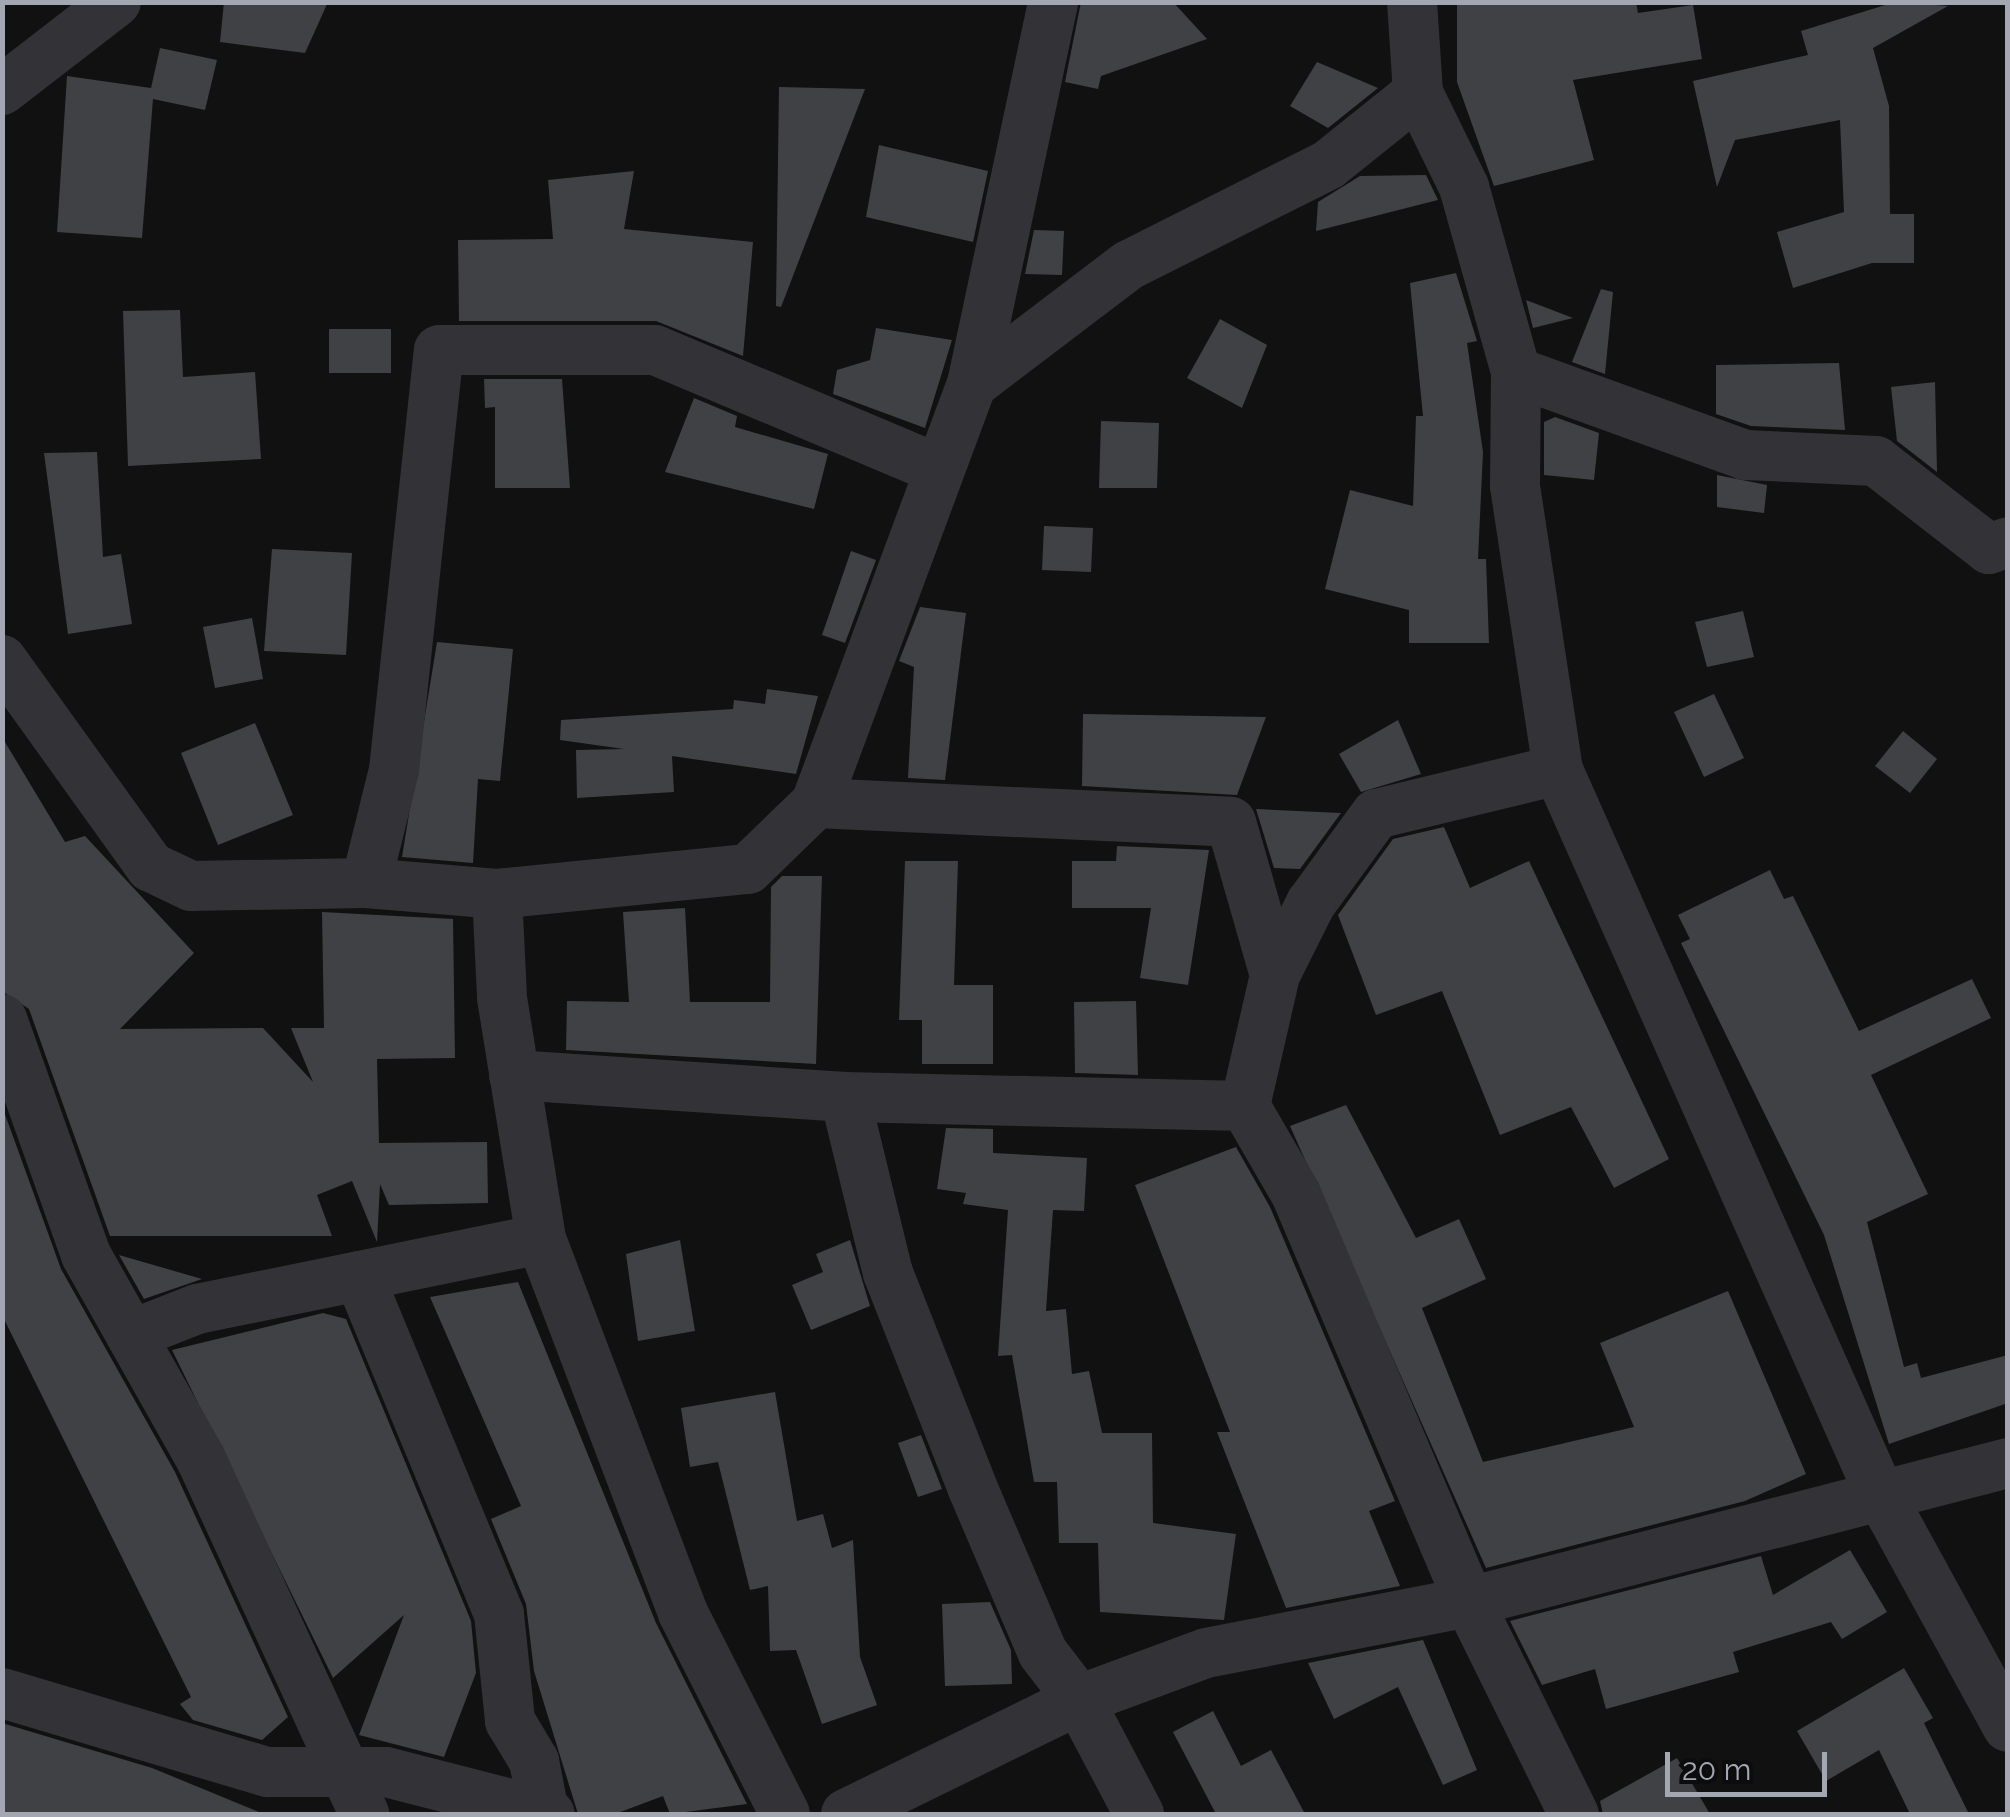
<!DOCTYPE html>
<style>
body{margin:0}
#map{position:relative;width:2010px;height:1817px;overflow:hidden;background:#111112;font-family:Raleway,sans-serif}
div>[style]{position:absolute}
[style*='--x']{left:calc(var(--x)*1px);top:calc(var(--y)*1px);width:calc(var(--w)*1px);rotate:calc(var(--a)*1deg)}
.building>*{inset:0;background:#404145}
.street>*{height:50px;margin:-25px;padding:0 25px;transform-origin:25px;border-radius:25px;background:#323237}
span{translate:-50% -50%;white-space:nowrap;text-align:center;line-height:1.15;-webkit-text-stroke:8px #0c0c0d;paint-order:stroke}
.frame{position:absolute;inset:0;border:5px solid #a3a7b1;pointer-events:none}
.scale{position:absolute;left:1665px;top:1752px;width:162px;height:45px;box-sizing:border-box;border:5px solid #a3a7b1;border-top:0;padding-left:12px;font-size:30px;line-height:35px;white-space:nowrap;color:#a3a7b1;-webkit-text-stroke:8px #0c0c0d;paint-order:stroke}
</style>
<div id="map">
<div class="building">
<i style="clip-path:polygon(224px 2px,328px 2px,305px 53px,220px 42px)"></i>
<i style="clip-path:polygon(1081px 2px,1173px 2px,1207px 39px,1101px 76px,1098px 89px,1065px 82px)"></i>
<i style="clip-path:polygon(1457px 2px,1636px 2px,1638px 13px,1693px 5px,1702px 59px,1573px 80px,1594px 160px,1494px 186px,1457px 82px)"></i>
<i style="clip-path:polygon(1895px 2px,1948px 6px,1873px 48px,1889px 106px,1890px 214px,1914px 214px,1914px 263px,1872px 263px,1793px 288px,1777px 232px,1844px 212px,1840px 120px,1735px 140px,1717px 187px,1693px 81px,1808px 55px,1801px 31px)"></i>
<i style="clip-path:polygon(160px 48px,217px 60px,205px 110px,153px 99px,142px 238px,57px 232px,67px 76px,151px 88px)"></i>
<i style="clip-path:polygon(1317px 62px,1378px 88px,1328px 128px,1290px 106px)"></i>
<i style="clip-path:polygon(779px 87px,865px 89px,781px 307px,776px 306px)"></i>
<i style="clip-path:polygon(879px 145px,988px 171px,973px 242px,866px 217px)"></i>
<i style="clip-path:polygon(634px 171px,624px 229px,753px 242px,743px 356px,656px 321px,459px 321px,458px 240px,553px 239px,548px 180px)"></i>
<i style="clip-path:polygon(1426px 175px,1438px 200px,1316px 231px,1318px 202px,1360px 176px)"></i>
<i style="clip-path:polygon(1034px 230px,1064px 231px,1062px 275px,1025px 274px)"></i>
<i style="clip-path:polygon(1456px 273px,1477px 341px,1467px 343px,1483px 452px,1478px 559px,1486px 559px,1489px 643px,1409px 643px,1409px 610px,1325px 589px,1350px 490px,1413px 506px,1416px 416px,1423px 416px,1410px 283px)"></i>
<i style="clip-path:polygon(1601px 289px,1613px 292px,1605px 374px,1572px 362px)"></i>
<i style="clip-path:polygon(1526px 300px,1573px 318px,1533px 328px)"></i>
<i style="clip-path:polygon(180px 310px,183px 377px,255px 372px,261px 459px,128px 466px,123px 311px)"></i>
<i style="clip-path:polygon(1220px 319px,1267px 345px,1242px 408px,1187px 378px)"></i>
<i style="clip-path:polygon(876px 328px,952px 340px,925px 428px,833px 394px,837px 370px,870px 360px)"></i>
<i style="clip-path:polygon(329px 329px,391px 329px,391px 373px,329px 373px)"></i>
<i style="clip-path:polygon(1839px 363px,1845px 430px,1751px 426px,1716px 414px,1716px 365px)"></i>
<i style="clip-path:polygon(484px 379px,562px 379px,570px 488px,495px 488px,495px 407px,485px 408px)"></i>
<i style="clip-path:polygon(1935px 382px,1937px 472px,1897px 441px,1891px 387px)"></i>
<i style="clip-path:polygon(694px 398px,737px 416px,735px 427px,828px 454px,814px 509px,665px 472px)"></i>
<i style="clip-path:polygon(1555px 417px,1599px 433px,1594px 480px,1544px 475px,1544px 422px)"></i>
<i style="clip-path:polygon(1101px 421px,1159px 423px,1157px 488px,1099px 488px)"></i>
<i style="clip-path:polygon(97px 452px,103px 557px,121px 554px,132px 624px,68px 634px,44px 453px)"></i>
<i style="clip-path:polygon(1717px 475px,1767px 485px,1764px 513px,1717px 507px)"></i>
<i style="clip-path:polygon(1044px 526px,1093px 528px,1091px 572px,1042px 570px)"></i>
<i style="clip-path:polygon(272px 549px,352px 553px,346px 655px,264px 651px)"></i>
<i style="clip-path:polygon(851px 551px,876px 560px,845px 643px,822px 635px)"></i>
<i style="clip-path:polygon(920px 607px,966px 613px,945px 780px,908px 778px,914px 667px,899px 661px)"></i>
<i style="clip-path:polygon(1743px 611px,1754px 657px,1707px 667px,1695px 622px)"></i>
<i style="clip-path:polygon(252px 618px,263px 679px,215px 688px,203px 627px)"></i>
<i style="clip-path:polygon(437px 642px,513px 649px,500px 781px,478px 779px,473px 863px,402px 857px)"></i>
<i style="clip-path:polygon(767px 689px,818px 696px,796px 774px,672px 756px,674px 792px,577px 798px,576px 750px,624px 749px,560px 740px,561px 720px,733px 709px,734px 700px,765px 704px)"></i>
<i style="clip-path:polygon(1714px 694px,1744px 758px,1704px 777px,1674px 712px)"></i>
<i style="clip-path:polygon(1083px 714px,1266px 717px,1237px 795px,1082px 786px)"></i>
<i style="clip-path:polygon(1398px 720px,1421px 774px,1361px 792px,1339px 754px)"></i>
<i style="clip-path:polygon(255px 723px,293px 815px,218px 845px,181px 753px)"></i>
<i style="clip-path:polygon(1903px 731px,1937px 759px,1910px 793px,1875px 766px)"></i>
<i style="clip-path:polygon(2px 737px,65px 842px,85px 836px,194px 953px,120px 1029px,263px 1028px,313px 1082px,291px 1028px,324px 1028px,322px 912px,453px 919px,455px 1058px,377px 1059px,379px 1143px,487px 1142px,488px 1203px,389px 1205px,380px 1184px,377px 1242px,352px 1181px,317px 1195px,332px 1236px,110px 1236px,29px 1009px,2px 991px)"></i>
<i style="clip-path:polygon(1256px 809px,1341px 813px,1300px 869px,1274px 868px)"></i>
<i style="clip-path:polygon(1444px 827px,1470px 888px,1529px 861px,1669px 1159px,1614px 1188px,1571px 1107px,1500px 1135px,1442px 991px,1376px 1015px,1338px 915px,1393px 839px)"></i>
<i style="clip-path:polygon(1117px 846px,1209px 850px,1188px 985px,1140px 978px,1151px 908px,1072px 908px,1072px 861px,1116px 861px)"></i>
<i style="clip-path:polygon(905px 861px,958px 861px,954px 985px,993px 985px,993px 1064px,922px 1064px,922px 1020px,899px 1020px)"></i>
<i style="clip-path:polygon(1770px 870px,1784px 899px,1793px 896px,1859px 1031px,1972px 979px,1991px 1018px,1871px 1075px,1928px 1194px,1867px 1222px,1904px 1367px,1917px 1363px,1921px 1378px,2008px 1355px,2008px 1403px,1889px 1444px,1824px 1235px,1681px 943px,1690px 939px,1678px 915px)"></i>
<i style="clip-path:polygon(782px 876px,822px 876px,816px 1064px,566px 1050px,567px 1001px,629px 1002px,623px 912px,685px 908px,690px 1002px,770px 1002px,771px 887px)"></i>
<i style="clip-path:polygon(1136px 1001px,1138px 1075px,1075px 1073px,1074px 1002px)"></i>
<i style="clip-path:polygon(1346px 1105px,1416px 1238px,1459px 1219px,1486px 1279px,1422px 1308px,1483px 1462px,1634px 1427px,1600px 1343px,1728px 1291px,1806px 1474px,1745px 1501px,1486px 1568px,1290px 1126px)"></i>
<i style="clip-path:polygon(2px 1106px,61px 1269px,175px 1472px,288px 1717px,262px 1740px,193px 1720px,180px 1704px,191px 1697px,2px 1315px)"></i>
<i style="clip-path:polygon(946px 1128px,993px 1129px,993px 1153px,1087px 1158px,1084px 1211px,1053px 1210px,1046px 1311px,1066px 1309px,1072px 1374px,1089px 1371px,1102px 1433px,1152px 1433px,1153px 1523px,1236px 1534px,1224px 1620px,1100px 1612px,1098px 1543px,1059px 1543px,1057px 1482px,1034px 1482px,1012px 1355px,998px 1356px,1008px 1210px,963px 1204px,966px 1193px,937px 1189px)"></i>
<i style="clip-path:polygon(1236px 1147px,1270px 1207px,1395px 1501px,1369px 1511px,1400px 1586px,1286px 1608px,1217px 1432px,1230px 1432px,1135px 1185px)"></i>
<i style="clip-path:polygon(680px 1240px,695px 1331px,638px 1341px,626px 1254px)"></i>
<i style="clip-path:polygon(850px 1240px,870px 1306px,811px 1330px,792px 1285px,823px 1272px,816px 1254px)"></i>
<i style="clip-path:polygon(119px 1255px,202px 1279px,144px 1299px)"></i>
<i style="clip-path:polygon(518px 1282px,656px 1623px,747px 1804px,670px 1814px,663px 1796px,615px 1814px,578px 1814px,534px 1671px,526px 1604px,491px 1519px,521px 1506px,430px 1297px)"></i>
<i style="clip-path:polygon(323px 1313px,346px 1319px,471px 1621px,476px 1673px,444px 1757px,359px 1735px,404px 1615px,333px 1678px,172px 1350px)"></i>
<i style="clip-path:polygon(775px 1392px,797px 1521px,823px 1514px,832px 1548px,853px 1540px,860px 1657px,877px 1705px,822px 1724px,796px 1650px,770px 1651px,768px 1586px,750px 1590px,718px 1462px,690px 1467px,681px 1408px)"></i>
<i style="clip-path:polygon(921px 1435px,942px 1489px,918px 1497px,898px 1443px)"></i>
<i style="clip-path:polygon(1850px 1550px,1887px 1612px,1842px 1639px,1831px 1622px,1733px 1652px,1739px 1672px,1606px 1709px,1595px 1669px,1542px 1685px,1510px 1621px,1761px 1556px,1773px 1595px)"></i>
<i style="clip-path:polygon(990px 1602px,1011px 1650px,1012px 1684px,945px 1686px,942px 1604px)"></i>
<i style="clip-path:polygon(1423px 1640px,1477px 1770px,1443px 1785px,1398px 1687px,1334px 1719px,1308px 1663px)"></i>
<i style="clip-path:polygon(1904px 1668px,1933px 1718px,1924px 1723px,1969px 1814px,1910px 1814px,1879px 1750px,1826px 1781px,1797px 1731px)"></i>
<i style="clip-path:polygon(1213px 1711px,1241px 1766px,1271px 1750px,1305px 1814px,1216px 1814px,1173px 1732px)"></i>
<i style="clip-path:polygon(2px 1723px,152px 1768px,264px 1814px,2px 1814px)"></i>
<i style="clip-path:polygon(1677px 1758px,1710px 1814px,1603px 1814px,1600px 1801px)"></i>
</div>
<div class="street">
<i style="--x:1412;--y:2;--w:91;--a:86.2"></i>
<i style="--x:1418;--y:93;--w:105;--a:63.9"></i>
<i style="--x:1464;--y:187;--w:192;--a:74.3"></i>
<i style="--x:1516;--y:372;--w:114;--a:90.5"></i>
<i style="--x:1515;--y:486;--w:287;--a:81.4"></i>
<i style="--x:1558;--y:770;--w:788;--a:66.04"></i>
<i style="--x:1878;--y:1490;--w:270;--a:61.3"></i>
<i style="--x:2;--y:90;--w:144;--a:-37.7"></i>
<i style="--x:1516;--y:372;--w:244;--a:19.9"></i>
<i style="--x:1745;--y:455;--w:131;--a:2.6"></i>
<i style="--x:1876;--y:461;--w:143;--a:37.9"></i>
<i style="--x:1989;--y:549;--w:20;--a:-20"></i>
<i style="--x:972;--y:384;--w:197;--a:-37.2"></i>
<i style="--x:1129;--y:265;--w:223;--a:-26.7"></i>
<i style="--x:1328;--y:165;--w:115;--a:-38.7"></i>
<i style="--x:2;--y:660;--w:255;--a:54.3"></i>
<i style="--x:151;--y:867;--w:44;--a:25.4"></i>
<i style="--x:191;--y:886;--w:175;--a:-1"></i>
<i style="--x:366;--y:883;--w:131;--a:4.8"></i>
<i style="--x:497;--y:894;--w:252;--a:-5.7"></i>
<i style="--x:748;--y:869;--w:95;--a:-44.1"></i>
<i style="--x:816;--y:803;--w:447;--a:-69.6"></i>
<i style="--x:972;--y:384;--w:390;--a:-78"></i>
<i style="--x:1558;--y:770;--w:187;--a:166.4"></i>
<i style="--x:1376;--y:814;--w:110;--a:126.1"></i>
<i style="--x:1311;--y:903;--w:80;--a:116.6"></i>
<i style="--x:1275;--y:975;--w:134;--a:102.9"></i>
<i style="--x:1245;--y:1106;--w:102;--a:59.9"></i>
<i style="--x:1296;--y:1194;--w:443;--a:67"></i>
<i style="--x:1469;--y:1602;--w:237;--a:63.7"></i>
<i style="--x:816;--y:803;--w:415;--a:2.6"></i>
<i style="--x:1231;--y:822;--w:159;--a:74"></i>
<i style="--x:366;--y:883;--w:116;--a:-76.1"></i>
<i style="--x:394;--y:770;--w:422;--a:-83.9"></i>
<i style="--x:439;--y:350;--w:216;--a:0"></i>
<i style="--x:655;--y:350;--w:305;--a:22.8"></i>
<i style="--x:497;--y:894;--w:104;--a:87.2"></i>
<i style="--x:502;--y:998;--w:244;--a:80.8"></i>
<i style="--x:541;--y:1239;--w:400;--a:69.2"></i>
<i style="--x:683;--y:1613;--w:225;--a:63.1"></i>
<i style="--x:2;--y:1019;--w:251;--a:70.4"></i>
<i style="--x:86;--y:1255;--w:234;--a:60.6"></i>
<i style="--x:201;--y:1459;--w:391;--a:65.3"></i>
<i style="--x:514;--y:1075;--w:332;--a:3.8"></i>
<i style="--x:845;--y:1097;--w:400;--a:1.3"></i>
<i style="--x:845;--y:1097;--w:181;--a:76.3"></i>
<i style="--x:888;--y:1273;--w:232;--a:68.5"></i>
<i style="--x:973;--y:1489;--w:178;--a:66.9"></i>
<i style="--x:1043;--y:1653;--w:59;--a:52.5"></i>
<i style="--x:1079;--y:1700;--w:129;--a:62.2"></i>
<i style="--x:359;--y:1276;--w:366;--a:67.5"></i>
<i style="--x:499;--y:1614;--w:108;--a:84.1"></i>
<i style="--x:510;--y:1721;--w:47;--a:59"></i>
<i style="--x:534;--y:1761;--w:53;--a:79.1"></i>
<i style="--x:131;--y:1335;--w:71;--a:-21.5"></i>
<i style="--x:197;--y:1309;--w:351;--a:-11.5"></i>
<i style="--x:2;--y:1693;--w:277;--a:16.6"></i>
<i style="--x:267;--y:1772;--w:119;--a:0"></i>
<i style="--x:386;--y:1772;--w:169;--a:14.4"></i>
<i style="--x:846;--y:1814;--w:259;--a:-26.1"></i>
<i style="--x:1079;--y:1700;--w:135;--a:-20.3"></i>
<i style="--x:1206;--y:1653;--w:268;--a:-11"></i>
<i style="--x:1469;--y:1602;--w:557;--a:-14.46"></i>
</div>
<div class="frame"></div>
<div class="scale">20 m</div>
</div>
